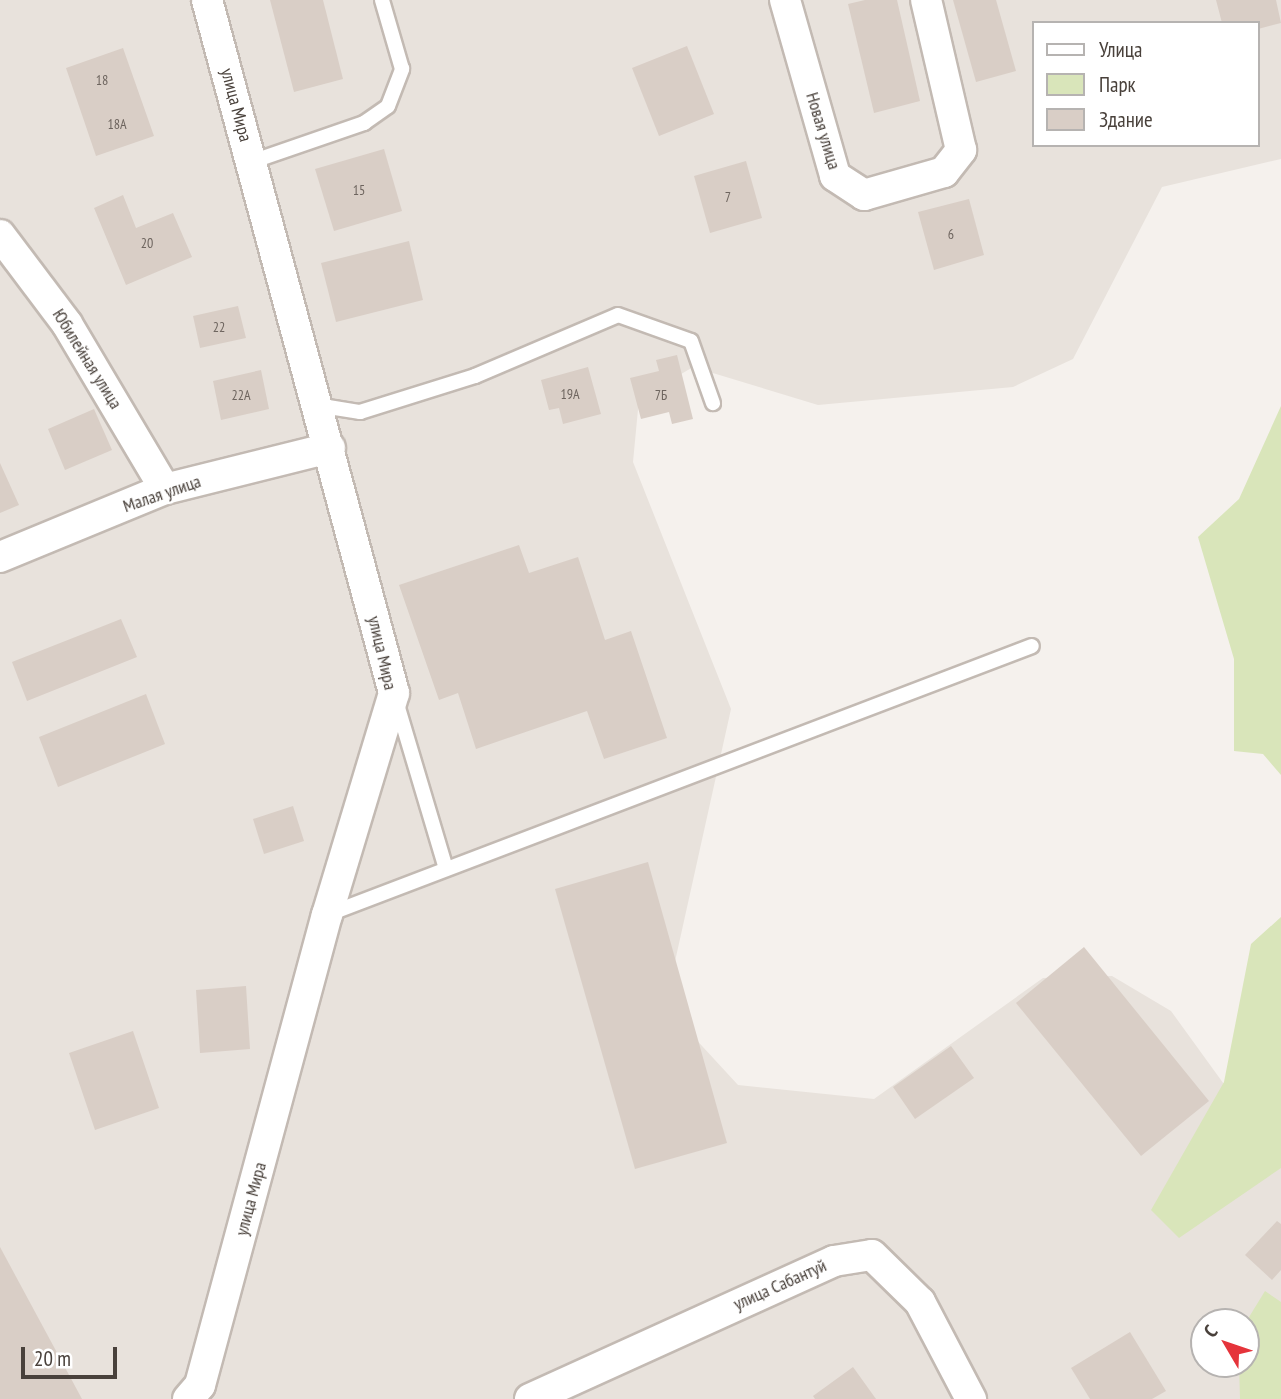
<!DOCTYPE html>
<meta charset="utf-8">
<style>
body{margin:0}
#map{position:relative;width:1281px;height:1399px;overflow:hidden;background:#f5f1ed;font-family:"PT Sans Narrow",sans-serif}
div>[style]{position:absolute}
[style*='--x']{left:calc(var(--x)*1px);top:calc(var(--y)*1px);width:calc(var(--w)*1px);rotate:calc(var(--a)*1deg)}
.residential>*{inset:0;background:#e8e2dc}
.green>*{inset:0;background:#d9e5ba}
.building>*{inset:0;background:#d9cec6}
.roads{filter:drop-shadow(2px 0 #c3bab3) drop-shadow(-2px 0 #c3bab3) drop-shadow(0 2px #c3bab3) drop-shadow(0 -2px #c3bab3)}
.lane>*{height:14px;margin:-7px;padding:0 7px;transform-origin:7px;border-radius:7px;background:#fff}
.street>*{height:30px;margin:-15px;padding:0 15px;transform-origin:15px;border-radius:15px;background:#fff}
span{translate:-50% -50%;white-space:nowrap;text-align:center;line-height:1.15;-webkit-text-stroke:5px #fff;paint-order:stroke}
.number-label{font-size:14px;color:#6d645e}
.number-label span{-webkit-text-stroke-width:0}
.street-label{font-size:18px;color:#49413b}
.legend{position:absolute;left:1032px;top:21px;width:228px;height:126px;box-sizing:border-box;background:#fff;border:2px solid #b6b3b1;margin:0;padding:9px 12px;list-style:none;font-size:21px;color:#49413b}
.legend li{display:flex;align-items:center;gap:14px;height:35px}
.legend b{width:35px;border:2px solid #b6b3b1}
.north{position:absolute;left:1190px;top:1308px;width:70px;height:70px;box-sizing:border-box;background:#fff;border:2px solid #b6b3b1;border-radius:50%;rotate:309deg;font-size:19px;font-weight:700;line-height:28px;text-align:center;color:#49413b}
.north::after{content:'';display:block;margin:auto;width:24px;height:32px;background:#e5343b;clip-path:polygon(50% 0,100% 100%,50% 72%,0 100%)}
.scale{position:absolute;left:21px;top:1347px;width:96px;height:32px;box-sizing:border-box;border:4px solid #49413b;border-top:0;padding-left:9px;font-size:21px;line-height:24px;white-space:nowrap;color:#49413b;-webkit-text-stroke:5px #fff;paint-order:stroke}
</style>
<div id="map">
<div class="residential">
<i style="clip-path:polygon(evenodd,0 0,1281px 0,1281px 159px,1162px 187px,1073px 359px,1013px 387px,818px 405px,693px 367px,639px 399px,633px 462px,731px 709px,674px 966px,691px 1034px,738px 1085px,874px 1099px,1043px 978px,1112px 976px,1171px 1011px,1281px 1163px,1281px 1399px,0 1399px,0 0,1034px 23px,1258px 23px,1258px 145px,1034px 145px,1034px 23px,0 0,1204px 1322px,1246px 1322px,1246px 1364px,1204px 1364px,1204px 1322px)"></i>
</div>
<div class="green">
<i style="clip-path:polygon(1281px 406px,1281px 775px,1263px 754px,1234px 751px,1234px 659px,1198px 537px,1239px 499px)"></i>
<i style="clip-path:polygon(1281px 917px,1281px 1168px,1179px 1238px,1151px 1210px,1224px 1082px,1251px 944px)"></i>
<i style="clip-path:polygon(1265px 1291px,1281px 1302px,1281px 1399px,1240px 1399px,1239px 1364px,1246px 1364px,1246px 1322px)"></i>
</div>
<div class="building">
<i style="clip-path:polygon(270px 0,323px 0,343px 79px,294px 92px)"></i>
<i style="clip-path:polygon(865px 0,897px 0,920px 101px,874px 113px,848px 4px)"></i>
<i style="clip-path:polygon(953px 0,996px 0,1016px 71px,976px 82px)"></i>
<i style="clip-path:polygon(1216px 0,1276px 0,1281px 23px,1258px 29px,1258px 23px,1222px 23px)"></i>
<i style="clip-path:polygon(687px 46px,714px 114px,659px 136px,632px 68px)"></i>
<i style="clip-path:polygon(123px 48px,154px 136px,96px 156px,66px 68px)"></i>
<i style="clip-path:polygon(384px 149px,402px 211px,334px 231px,315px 169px)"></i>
<i style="clip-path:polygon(746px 161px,762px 218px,710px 233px,694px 176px)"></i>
<i style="clip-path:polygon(123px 195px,136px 228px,173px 213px,192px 257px,126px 285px,94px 208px)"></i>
<i style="clip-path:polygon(969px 199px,984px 255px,934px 270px,918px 212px)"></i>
<i style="clip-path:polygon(409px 241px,423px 300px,336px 322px,321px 263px)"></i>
<i style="clip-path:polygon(238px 306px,246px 338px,200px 348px,193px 316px)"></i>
<i style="clip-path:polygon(677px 355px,693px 419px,672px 424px,669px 412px,641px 419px,630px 378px,659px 371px,656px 360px)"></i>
<i style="clip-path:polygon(588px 367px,601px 414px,563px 424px,559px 408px,549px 410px,541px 380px)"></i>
<i style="clip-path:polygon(261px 370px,269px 409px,221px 420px,213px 381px)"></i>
<i style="clip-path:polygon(94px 409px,112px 450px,65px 470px,48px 429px)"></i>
<i style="clip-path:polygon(0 463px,19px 505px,0 513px)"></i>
<i style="clip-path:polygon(519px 545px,529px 573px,578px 557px,605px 640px,631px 631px,667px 738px,604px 759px,587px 711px,476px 749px,458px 693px,439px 700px,399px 585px)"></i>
<i style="clip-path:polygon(121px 619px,137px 657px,27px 701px,12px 662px)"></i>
<i style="clip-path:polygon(146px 694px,165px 744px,58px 787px,39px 737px)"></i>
<i style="clip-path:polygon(293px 806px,304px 841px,264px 854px,253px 819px)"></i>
<i style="clip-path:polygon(648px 862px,727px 1143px,635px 1169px,555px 889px)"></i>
<i style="clip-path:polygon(1084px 947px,1209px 1101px,1141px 1156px,1016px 1003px)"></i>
<i style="clip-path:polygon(246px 986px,250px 1049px,200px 1053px,196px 990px)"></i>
<i style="clip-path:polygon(133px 1031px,159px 1108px,95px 1130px,69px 1053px)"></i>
<i style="clip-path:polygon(951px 1046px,974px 1078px,915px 1119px,893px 1087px)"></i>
<i style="clip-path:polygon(1277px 1221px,1281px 1224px,1281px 1270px,1272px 1280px,1245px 1255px)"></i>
<i style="clip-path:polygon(0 1247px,82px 1399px,0 1399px)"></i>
<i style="clip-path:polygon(1130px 1332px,1166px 1391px,1152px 1399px,1090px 1399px,1071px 1368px)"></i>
<i style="clip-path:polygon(853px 1367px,876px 1399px,815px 1399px,813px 1396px)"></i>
</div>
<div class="roads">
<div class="lane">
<i style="--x:251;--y:162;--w:120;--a:-19"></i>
<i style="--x:364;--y:123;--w:29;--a:-35"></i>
<i style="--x:388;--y:106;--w:40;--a:-69"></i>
<i style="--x:402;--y:69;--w:72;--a:-106.2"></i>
<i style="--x:316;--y:405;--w:45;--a:9"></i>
<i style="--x:360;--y:412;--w:121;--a:-17.4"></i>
<i style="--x:475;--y:376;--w:155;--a:-23.1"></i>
<i style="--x:618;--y:315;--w:77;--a:19.6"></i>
<i style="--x:691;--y:341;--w:66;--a:70.5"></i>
<i style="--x:396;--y:701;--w:175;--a:73.4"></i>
<i style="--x:329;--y:914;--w:752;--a:-20.87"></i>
</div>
<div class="street">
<i style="--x:785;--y:0;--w:183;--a:74.1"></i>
<i style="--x:835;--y:176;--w:35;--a:33"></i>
<i style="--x:864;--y:195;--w:83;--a:-16"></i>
<i style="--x:944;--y:172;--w:28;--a:-52"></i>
<i style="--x:961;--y:150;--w:154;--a:-103.1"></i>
<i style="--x:0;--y:235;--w:111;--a:53"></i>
<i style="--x:67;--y:324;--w:192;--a:59.3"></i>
<i style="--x:0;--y:557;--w:178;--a:-22.4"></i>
<i style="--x:165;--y:489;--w:170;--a:-14"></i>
<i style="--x:188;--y:1399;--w:18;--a:-49"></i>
<i style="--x:200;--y:1385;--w:487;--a:-74.9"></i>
<i style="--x:327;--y:915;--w:232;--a:-73.2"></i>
<i style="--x:394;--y:693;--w:718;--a:-105.1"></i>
<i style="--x:530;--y:1399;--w:334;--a:-24.4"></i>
<i style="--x:834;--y:1261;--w:38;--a:-9"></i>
<i style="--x:872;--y:1255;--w:67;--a:44.4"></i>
<i style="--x:920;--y:1302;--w:110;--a:62.3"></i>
</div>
</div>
<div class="number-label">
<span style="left:102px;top:80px">18</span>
<span style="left:117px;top:124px">18А</span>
<span style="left:359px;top:190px">15</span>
<span style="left:728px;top:197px">7</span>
<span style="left:951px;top:234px">6</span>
<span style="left:147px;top:243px">20</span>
<span style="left:219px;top:327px">22</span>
<span style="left:570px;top:394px">19А</span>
<span style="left:241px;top:395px">22А</span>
<span style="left:661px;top:395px">7Б</span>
</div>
<div class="street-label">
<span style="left:236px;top:105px;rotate:75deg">улица Мира</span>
<span style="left:823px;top:131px;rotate:73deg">Новая улица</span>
<span style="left:87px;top:359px;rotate:58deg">Юбилейная улица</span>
<span style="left:162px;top:494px;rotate:-19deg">Малая улица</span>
<span style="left:382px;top:653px;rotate:77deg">улица Мира</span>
<span style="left:251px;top:1199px;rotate:-75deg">улица Мира</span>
<span style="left:780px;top:1285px;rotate:-24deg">улица Сабантуй</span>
</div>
<ul class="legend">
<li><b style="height:9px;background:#fff"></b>Улица</li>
<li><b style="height:19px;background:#d9e5ba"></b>Парк</li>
<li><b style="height:19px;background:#d9cec6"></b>Здание</li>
</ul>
<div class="north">С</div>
<div class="scale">20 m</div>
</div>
